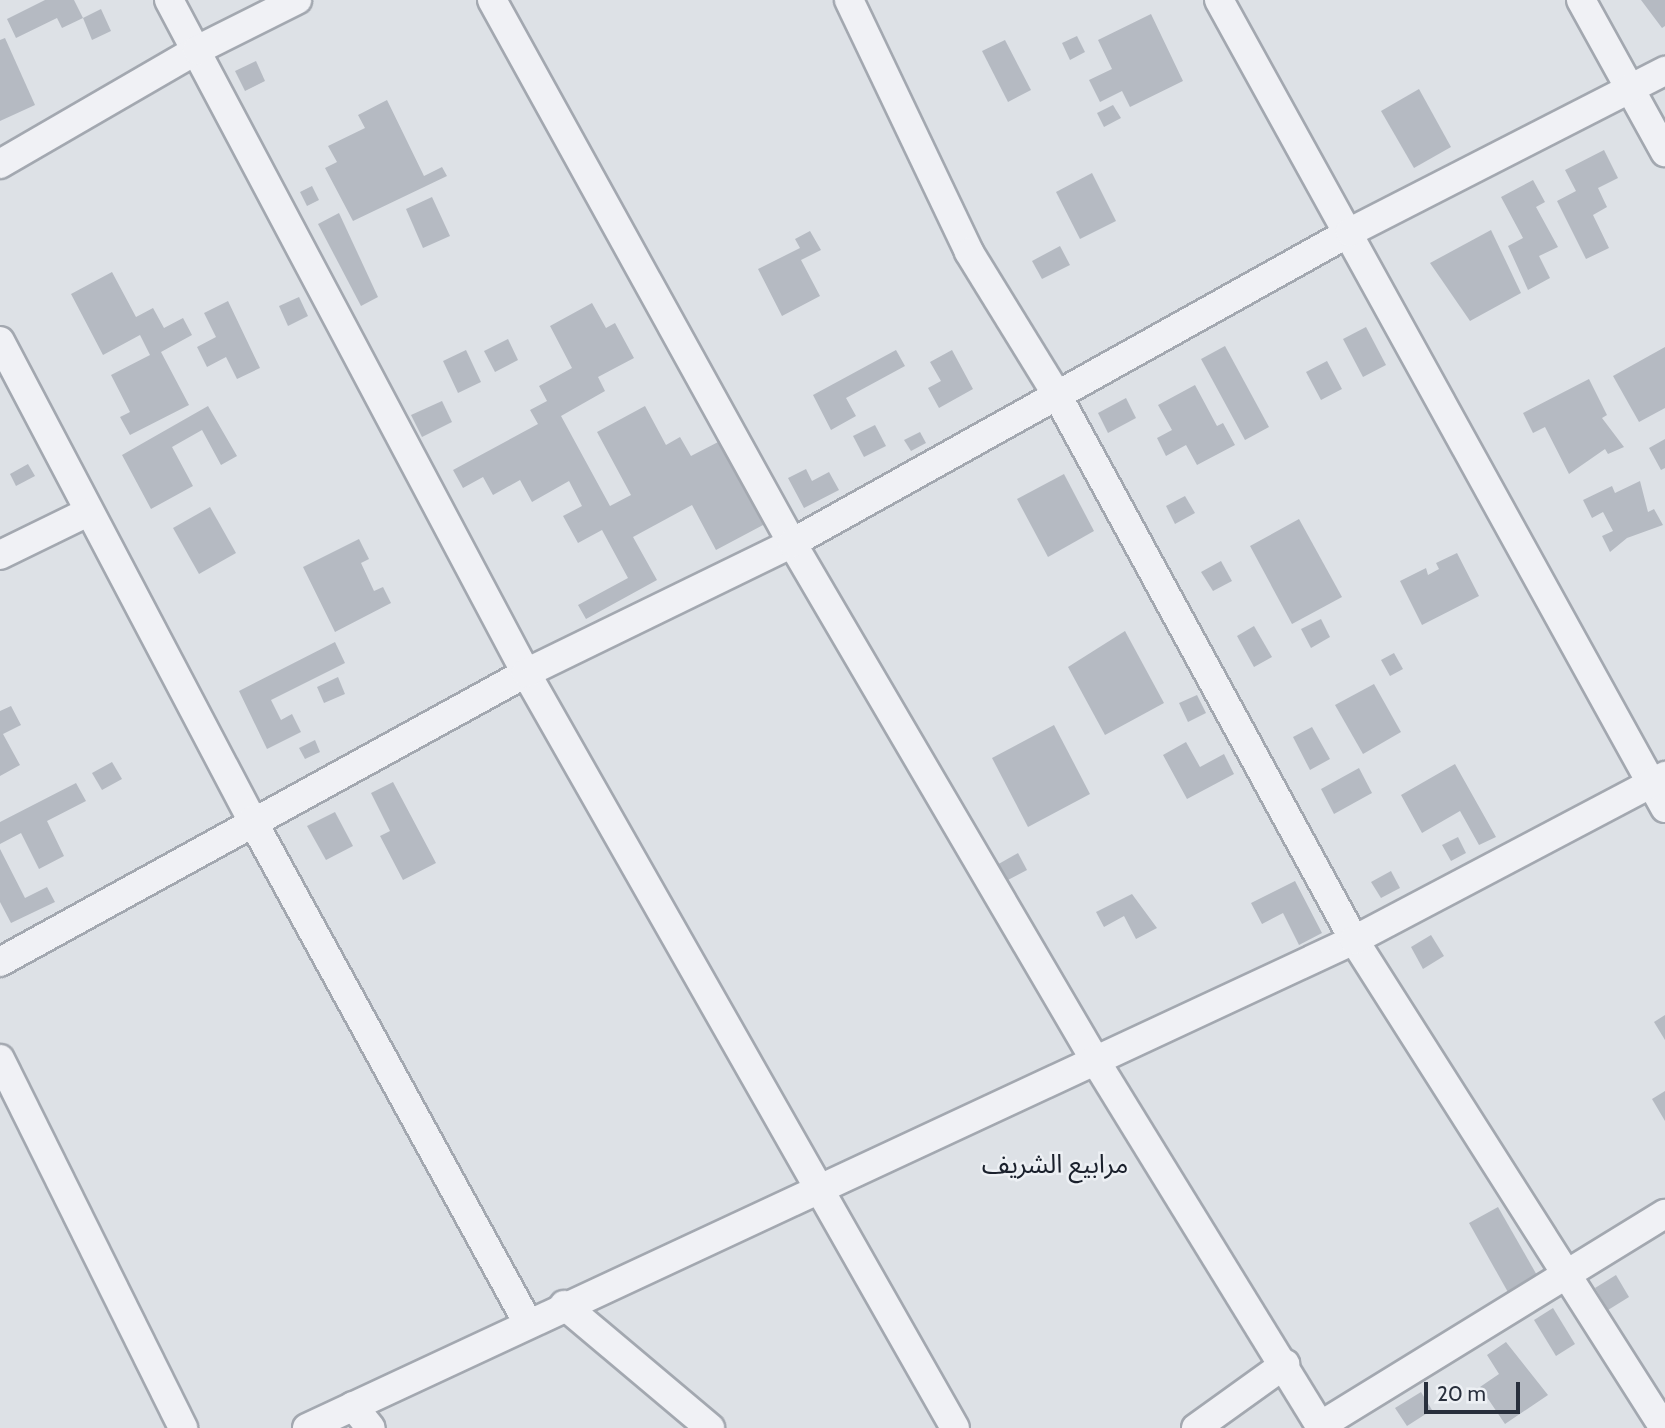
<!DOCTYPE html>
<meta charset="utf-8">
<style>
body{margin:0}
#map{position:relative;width:1665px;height:1428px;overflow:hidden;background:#dde1e6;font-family:Cabin,"Noto Sans Arabic",sans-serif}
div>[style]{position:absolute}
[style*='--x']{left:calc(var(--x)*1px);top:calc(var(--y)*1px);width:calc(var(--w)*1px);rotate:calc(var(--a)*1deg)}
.building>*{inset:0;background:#b5bac2}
.roads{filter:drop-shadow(2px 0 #a3a8b0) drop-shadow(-2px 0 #a3a8b0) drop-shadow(0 2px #a3a8b0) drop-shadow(0 -2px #a3a8b0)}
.street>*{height:28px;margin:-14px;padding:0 14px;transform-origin:14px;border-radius:14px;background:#f0f1f5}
span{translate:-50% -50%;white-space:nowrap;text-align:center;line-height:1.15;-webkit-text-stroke:5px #edf0f4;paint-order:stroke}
.neighbourhood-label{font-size:26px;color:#1a202c}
.scale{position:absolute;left:1424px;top:1382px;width:96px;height:32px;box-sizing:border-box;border:4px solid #282f3c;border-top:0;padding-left:9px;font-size:21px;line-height:24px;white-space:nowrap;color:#282f3c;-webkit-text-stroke:5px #edf0f4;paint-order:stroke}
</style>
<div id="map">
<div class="building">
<i style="clip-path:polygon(45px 0,74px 0,83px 18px,62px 28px,57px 18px,16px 38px,7px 19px)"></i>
<i style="clip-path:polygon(1641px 0,1665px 0,1665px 26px,1662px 28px)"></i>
<i style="clip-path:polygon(101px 9px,111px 31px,92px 40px,83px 18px)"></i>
<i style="clip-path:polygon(1151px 14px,1183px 81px,1130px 107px,1122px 91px,1100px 102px,1089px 80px,1112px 69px,1098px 40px)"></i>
<i style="clip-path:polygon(1077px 36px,1085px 52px,1070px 60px,1062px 43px)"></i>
<i style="clip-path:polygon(5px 38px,35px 105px,0 121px,0 40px)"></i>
<i style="clip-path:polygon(1005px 40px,1031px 90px,1008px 102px,982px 51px)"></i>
<i style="clip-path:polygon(256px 61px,265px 81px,245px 91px,235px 71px)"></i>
<i style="clip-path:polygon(1419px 89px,1451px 147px,1414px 168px,1381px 111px)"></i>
<i style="clip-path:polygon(387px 100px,424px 176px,442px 167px,447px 176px,353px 221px,325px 168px,337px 162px,328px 146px,365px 128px,358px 115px)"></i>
<i style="clip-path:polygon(1113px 105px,1121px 118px,1104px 127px,1097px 113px)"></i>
<i style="clip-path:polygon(1604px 150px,1618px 178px,1598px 188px,1607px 207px,1593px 215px,1609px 248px,1586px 259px,1557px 201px,1576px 191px,1565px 170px)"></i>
<i style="clip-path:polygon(1092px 173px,1116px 221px,1080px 239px,1056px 192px)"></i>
<i style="clip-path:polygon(1533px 180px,1545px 202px,1536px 207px,1558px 247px,1539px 256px,1550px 278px,1528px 290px,1508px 246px,1523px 238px,1501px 197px)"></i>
<i style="clip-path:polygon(312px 186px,319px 200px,307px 206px,300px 192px)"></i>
<i style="clip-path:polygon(432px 197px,450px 236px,423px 248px,406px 209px)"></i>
<i style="clip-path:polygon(339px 213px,378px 297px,361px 306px,318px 224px)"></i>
<i style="clip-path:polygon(1491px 230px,1521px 293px,1470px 321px,1430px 263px)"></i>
<i style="clip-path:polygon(810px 231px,821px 250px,801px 260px,820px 296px,782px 316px,758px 269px,800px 248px,795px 239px)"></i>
<i style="clip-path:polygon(1060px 246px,1070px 265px,1042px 279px,1032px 261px)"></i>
<i style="clip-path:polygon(112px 272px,136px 317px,153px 308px,164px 328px,183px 318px,192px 335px,161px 352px,189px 405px,130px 435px,120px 417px,130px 412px,111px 375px,150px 355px,140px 335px,103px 355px,71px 294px)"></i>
<i style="clip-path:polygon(299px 297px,308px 316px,288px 326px,279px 306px)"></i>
<i style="clip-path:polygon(228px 301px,260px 368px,237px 379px,226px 357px,207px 367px,197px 347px,216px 337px,204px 313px)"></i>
<i style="clip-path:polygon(592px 303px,606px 328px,615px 323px,634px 358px,598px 377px,605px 391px,561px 416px,610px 506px,631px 495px,597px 432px,645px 406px,666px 445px,680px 437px,691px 456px,722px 440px,767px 523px,716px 550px,692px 505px,633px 537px,657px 580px,586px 619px,578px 605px,628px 578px,602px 530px,578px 543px,563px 516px,582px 506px,569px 481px,532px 502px,520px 480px,493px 495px,483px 477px,463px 488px,453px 470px,538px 424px,530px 410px,547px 401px,539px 386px,572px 368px,550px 326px)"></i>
<i style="clip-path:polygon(1366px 327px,1386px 365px,1363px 377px,1343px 339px)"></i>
<i style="clip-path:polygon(508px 339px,518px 360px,495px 372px,484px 351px)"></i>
<i style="clip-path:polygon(1225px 346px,1269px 427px,1245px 440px,1201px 359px)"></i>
<i style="clip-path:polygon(1665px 347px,1665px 408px,1639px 422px,1613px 376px)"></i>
<i style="clip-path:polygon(466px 350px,481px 382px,458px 393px,443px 361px)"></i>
<i style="clip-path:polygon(896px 350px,905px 366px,846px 398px,856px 416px,831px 430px,813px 395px)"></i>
<i style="clip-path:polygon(952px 350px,973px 389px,939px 408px,928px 388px,941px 381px,930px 362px)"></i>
<i style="clip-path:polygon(1327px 361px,1342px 389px,1321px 400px,1306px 372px)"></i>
<i style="clip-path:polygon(1589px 379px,1607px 415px,1602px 418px,1624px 447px,1608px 454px,1605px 449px,1569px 474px,1545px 427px,1533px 433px,1523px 413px)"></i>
<i style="clip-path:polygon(1195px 385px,1217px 426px,1223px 423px,1235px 445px,1197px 465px,1186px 445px,1166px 456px,1157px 438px,1172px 430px,1158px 405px)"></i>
<i style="clip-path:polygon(1126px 398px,1136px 418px,1108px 433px,1098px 413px)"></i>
<i style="clip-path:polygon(442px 401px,452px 422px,422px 437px,411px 415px)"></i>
<i style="clip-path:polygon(208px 406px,237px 456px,221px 465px,202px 430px,172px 447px,193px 486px,151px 509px,122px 455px)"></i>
<i style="clip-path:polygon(875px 425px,886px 446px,864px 457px,853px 436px)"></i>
<i style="clip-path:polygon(920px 432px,926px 443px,911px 451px,904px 440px)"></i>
<i style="clip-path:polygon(1665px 439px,1665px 468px,1661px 470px,1649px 448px)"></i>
<i style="clip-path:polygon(28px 464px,35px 476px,16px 486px,10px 474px)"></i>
<i style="clip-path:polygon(806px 469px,812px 481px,829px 472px,839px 490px,804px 508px,788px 478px)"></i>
<i style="clip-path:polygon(1064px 474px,1094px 531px,1048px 557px,1017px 499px)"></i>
<i style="clip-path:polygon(1640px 481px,1648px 512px,1654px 509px,1663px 525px,1627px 538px,1610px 552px,1602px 536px,1613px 531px,1603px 512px,1592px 518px,1583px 500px,1612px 486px,1615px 493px)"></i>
<i style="clip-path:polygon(1185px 496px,1195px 513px,1175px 524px,1166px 506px)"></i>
<i style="clip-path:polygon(210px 507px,236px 553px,199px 574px,173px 528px)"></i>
<i style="clip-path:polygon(1299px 519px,1342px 597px,1292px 624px,1250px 546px)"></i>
<i style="clip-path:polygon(359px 539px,369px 559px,361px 563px,374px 591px,383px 587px,391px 603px,335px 632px,303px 567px)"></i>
<i style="clip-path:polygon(1457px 553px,1479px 596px,1422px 625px,1400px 581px,1426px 568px,1428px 575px,1439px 569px,1436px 563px)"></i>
<i style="clip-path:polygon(1221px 561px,1232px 581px,1213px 591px,1201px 572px)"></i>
<i style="clip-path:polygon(1321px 619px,1330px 637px,1311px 648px,1301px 629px)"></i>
<i style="clip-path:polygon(1254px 626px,1272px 657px,1254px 667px,1237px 636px)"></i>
<i style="clip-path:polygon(1125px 631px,1164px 703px,1105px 735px,1068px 667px)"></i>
<i style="clip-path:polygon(335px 642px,345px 663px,271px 700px,281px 720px,292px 714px,301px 732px,267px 749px,239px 691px)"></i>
<i style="clip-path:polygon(1394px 653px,1403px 669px,1390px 676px,1381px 660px)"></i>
<i style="clip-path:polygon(338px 677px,345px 694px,324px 703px,317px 687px)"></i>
<i style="clip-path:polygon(1374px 684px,1401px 732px,1363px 754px,1335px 705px)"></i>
<i style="clip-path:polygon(1197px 695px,1206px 713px,1188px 722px,1179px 703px)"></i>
<i style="clip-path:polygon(11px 706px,21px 725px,3px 734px,20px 765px,0 776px,0 711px)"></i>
<i style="clip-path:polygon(1054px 725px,1090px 794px,1028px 827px,992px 758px)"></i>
<i style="clip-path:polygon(1312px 727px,1330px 759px,1310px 770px,1293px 737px)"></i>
<i style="clip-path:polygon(315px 740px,320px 752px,305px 759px,299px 748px)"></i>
<i style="clip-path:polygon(1186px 742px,1200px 767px,1224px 754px,1234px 774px,1187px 799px,1163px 755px)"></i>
<i style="clip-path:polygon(112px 762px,122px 779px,102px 790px,92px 773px)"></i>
<i style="clip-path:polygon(1455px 764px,1496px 837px,1479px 845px,1460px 811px,1422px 833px,1401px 795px)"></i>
<i style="clip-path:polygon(1359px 768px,1372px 793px,1334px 814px,1321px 789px)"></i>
<i style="clip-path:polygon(393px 782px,436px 863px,403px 880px,380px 836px,390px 831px,371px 793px)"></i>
<i style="clip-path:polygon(76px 783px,86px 801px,47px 821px,64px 856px,39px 869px,21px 833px,0 844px,0 822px)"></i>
<i style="clip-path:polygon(335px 812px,353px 846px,326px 860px,307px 826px)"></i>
<i style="clip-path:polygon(1458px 837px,1466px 853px,1451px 861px,1442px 845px)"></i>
<i style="clip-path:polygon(0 849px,25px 898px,47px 887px,55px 902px,11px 923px,0 902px)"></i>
<i style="clip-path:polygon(1018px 853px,1027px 870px,1004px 882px,995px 866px)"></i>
<i style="clip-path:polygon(1391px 871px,1400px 888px,1381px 898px,1371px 882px)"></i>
<i style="clip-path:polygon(1295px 881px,1322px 933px,1299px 945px,1283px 913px,1262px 924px,1251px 903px)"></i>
<i style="clip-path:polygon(1132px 894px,1157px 928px,1136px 939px,1124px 916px,1104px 927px,1096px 912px)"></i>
<i style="clip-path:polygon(1431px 935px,1444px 956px,1423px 969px,1411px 947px)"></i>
<i style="clip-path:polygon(1665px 1015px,1665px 1040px,1654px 1022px)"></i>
<i style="clip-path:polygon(1665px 1091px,1665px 1121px,1652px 1099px)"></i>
<i style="clip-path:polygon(1498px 1207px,1538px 1277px,1509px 1294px,1469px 1223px)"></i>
<i style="clip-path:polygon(1616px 1275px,1629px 1297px,1608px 1310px,1595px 1288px)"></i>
<i style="clip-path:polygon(1553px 1308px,1575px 1344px,1556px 1356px,1534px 1320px)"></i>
<i style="clip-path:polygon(1506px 1342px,1548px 1395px,1505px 1424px,1480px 1387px,1499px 1374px,1487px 1355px)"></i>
<i style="clip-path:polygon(1421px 1392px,1432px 1410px,1407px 1426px,1395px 1408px)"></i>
</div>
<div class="roads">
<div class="street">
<i style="--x:169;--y:0;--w:762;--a:62.06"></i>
<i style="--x:526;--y:673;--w:868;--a:60.39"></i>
<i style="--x:492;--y:0;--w:620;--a:61.08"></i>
<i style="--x:792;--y:543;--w:599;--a:59.63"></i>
<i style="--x:1095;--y:1060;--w:432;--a:58.4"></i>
<i style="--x:849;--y:0;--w:279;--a:64.5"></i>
<i style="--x:969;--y:252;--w:168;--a:58.4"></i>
<i style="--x:1057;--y:395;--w:621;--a:61.41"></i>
<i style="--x:1354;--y:940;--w:578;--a:57.57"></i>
<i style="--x:1219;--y:0;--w:923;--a:61.1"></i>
<i style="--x:1581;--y:0;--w:174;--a:61.1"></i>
<i style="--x:0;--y:164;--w:228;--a:-30.1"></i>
<i style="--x:197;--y:50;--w:112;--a:-26.6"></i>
<i style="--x:0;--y:341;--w:541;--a:62.25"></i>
<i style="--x:252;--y:820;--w:574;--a:61.25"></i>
<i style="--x:0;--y:555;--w:98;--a:-26"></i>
<i style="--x:0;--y:962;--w:600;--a:-28.79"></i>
<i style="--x:526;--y:673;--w:296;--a:-26"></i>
<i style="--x:792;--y:543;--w:639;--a:-29.13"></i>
<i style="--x:1350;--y:232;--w:354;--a:-27.1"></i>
<i style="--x:0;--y:1059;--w:412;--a:63.6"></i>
<i style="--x:564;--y:1305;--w:191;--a:40.1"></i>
<i style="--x:353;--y:1406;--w:28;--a:51"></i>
<i style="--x:1320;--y:1426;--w:405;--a:-31.6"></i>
<i style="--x:307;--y:1428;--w:1155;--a:-24.99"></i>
<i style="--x:1354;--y:940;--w:352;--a:-27.8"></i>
<i style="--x:1196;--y:1428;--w:110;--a:-35.7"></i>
</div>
</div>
<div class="neighbourhood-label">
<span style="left:1055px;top:1165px">مرابيع الشريف</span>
</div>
<div class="scale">20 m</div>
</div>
